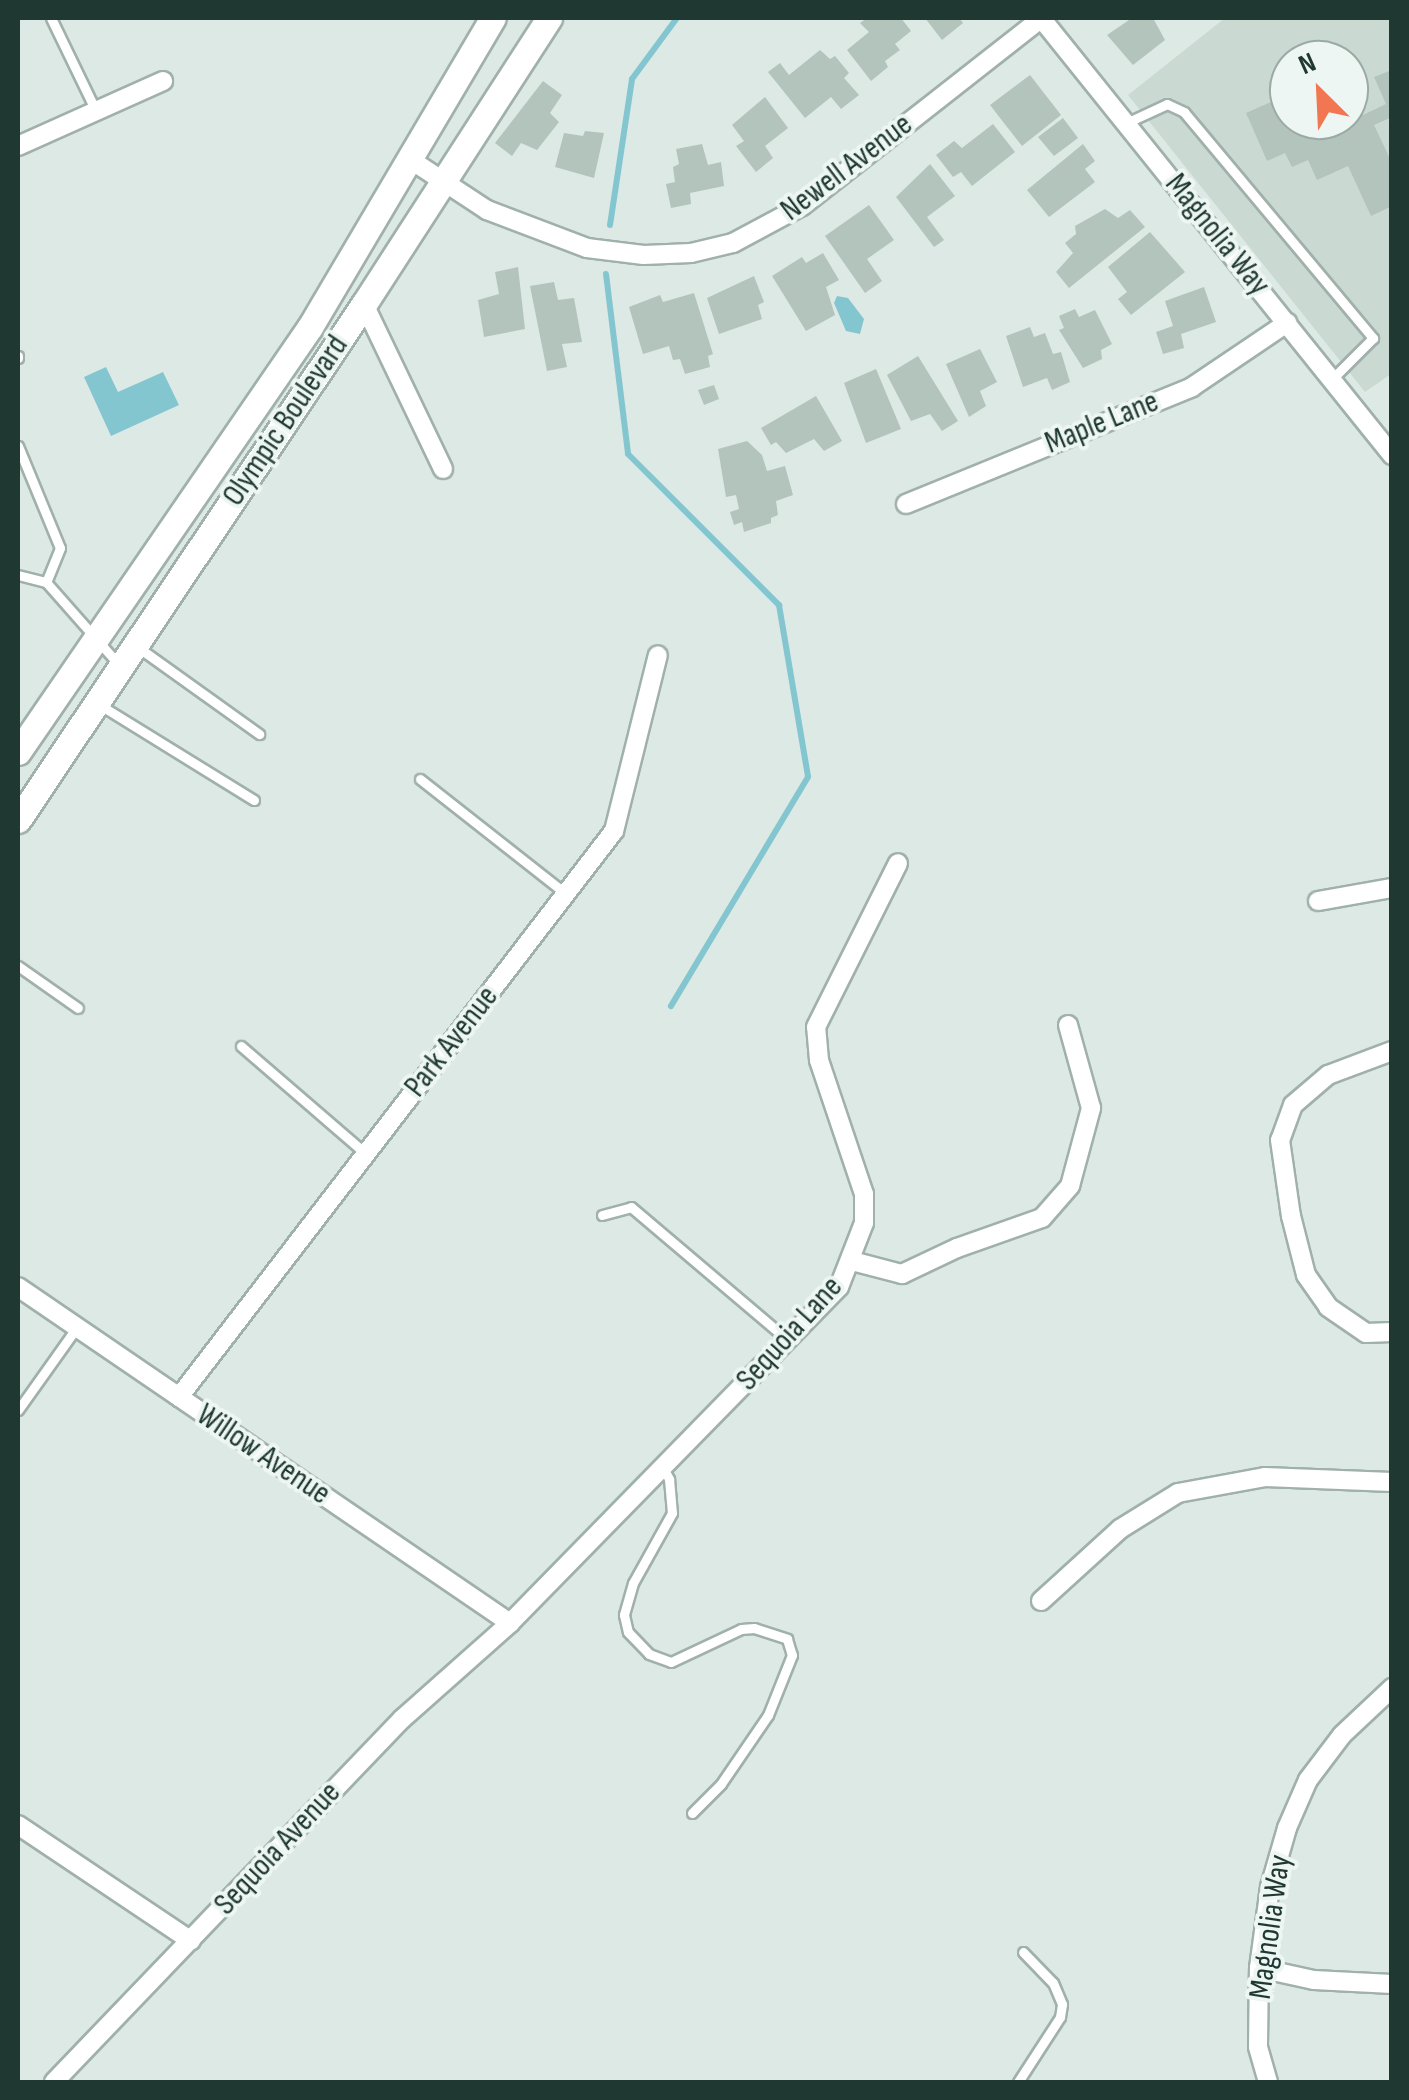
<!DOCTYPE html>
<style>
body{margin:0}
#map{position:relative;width:1409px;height:2100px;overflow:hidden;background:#dde9e4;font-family:"Sofia Sans Condensed",sans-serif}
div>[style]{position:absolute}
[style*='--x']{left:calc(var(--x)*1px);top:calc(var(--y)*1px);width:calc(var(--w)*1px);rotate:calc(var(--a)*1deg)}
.built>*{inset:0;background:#cbd9d3}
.water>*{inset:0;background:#84c6d0}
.stream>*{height:6px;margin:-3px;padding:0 3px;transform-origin:3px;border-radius:3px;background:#84c6d0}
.building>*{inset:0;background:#b3c4bc}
.roads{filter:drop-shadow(2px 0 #a0b0ab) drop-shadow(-2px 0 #a0b0ab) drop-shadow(0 2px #a0b0ab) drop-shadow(0 -2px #a0b0ab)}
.service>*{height:9px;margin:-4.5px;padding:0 4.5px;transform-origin:4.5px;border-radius:4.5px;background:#fff}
.minor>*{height:18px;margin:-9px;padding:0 9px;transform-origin:9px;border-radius:9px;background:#fff}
.secondary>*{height:25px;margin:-12.5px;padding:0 12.5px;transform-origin:12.5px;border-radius:12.5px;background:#fff}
span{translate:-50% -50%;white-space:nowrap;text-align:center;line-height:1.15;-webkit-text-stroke:8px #edf6f2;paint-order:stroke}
.street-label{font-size:32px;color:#1f3831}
.frame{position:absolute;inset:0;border:20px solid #1f3831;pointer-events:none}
.north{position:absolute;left:1269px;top:40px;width:100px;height:100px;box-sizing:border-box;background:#edf6f2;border:2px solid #9baaa5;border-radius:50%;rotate:336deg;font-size:28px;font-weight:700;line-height:40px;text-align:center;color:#1f3831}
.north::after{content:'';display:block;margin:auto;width:35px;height:45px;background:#f37652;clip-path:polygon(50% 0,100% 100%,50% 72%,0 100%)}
</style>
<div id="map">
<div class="built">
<i style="clip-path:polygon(evenodd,1225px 18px,1391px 18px,1391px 374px,1365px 392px,1128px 95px,1225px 18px,1289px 60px,1349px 60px,1349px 120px,1289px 120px,1289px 60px)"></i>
</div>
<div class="water">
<i style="clip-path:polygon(837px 296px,848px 298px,864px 319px,860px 334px,846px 331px,834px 303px)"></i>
<i style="clip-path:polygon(106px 367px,118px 392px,163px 372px,179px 405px,111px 436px,84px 377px)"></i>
</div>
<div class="stream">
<i style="--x:610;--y:225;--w:148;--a:-81.4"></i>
<i style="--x:632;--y:79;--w:76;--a:-53.6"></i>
<i style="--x:606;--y:274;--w:181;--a:83"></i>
<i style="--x:628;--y:454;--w:214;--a:45"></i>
<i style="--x:779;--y:605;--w:174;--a:80.4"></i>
<i style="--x:808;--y:777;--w:267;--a:120.9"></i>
</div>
<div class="building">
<i style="clip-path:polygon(867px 18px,901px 18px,911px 31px,895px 44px,900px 50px,885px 61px,888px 67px,871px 81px,847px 50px,869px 32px,860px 23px)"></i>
<i style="clip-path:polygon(925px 18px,959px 18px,963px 23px,942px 40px)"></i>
<i style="clip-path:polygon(1132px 18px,1153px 18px,1165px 40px,1133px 65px,1107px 35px)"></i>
<i style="clip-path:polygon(820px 50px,830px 59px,835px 56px,849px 73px,844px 78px,859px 95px,841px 109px,831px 97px,805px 118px,768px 72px,780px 63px,789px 75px)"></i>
<i style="clip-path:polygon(1392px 70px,1392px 117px,1374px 125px,1392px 163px,1392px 206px,1371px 216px,1348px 166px,1317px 180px,1308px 160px,1292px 167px,1285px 153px,1267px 161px,1246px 113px,1289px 94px,1289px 120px,1349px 120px,1349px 85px,1363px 115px,1386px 104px,1374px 77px)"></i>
<i style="clip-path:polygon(1030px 75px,1061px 115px,1022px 146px,990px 105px)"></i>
<i style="clip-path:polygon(543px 81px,562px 95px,550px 113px,559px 122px,537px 150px,521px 143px,512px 156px,495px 143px)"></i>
<i style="clip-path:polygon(765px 97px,788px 128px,765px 146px,773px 158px,756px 172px,736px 146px,744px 141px,732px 125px)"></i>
<i style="clip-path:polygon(1063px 118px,1078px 138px,1054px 156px,1038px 137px)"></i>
<i style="clip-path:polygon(993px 124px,1015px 152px,972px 186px,961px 172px,953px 177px,936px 155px,954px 141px,962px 148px)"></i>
<i style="clip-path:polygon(585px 131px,604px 133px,594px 178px,555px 167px,564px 133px,583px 136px)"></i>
<i style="clip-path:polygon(702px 144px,708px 165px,721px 162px,724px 186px,690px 193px,691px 204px,671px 208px,666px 184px,675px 182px,673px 167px,679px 164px,676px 149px)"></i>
<i style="clip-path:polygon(1083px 144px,1095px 161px,1085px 169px,1095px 182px,1049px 217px,1027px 190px)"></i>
<i style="clip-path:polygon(930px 164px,955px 196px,927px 217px,944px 240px,934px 247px,896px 197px)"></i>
<i style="clip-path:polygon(869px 205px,894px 240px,867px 259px,882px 281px,865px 293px,825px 236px)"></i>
<i style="clip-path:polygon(1105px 209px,1118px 218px,1130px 210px,1145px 227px,1069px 288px,1056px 272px,1073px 253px,1065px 243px,1076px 234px,1075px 226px)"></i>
<i style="clip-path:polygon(1150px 232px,1185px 272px,1131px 315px,1118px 299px,1127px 292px,1108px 267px)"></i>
<i style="clip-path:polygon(823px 253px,839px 280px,826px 287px,835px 315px,806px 331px,772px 276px,802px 257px,806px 263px)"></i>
<i style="clip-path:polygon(518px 267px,525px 329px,484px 337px,478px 300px,499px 294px,495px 272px)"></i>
<i style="clip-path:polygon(754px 276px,764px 302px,758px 305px,762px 319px,719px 334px,707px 298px)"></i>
<i style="clip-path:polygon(554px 282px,558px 300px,574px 298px,582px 342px,562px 344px,567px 367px,547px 371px,530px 286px)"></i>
<i style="clip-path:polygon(1204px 287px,1216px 322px,1181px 334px,1184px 348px,1163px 354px,1156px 332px,1173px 326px,1165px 301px)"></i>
<i style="clip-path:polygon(694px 293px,713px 354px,708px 356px,710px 367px,685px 374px,680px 359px,673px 360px,669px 346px,643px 354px,629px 307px,660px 295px,663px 302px)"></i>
<i style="clip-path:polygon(1075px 309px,1079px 317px,1095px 310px,1112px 344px,1101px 350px,1102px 359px,1083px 368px,1059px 330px,1064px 328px,1059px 316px)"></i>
<i style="clip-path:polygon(1030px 327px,1034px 337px,1045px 333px,1053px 354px,1061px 352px,1070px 382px,1052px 390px,1047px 378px,1023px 387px,1006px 336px)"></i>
<i style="clip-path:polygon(980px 349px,997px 382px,980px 391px,986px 406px,969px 417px,946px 364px)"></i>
<i style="clip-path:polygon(918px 356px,958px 421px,942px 431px,930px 414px,911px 421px,887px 375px)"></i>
<i style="clip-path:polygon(876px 369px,901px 429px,866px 443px,844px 383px)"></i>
<i style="clip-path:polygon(714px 385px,719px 399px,704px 405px,698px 390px)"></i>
<i style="clip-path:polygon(816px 396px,842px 441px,824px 451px,814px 439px,786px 453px,776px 442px,771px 445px,761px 428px)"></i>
<i style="clip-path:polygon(747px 441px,762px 455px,767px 471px,785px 466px,793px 495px,776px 501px,778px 515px,771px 518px,771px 523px,744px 532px,742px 522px,734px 525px,730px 512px,739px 509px,736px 495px,726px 497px,718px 449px)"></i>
</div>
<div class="roads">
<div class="service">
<i style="--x:51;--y:18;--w:103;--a:64.2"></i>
<i style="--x:1126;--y:123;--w:45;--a:-24.9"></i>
<i style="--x:1167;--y:104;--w:19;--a:25"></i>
<i style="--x:1184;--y:112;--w:295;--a:50.1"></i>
<i style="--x:1373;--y:338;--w:58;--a:135"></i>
<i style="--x:18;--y:356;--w:2;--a:90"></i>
<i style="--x:18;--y:446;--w:110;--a:67.6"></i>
<i style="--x:60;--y:548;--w:37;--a:112"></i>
<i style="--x:18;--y:575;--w:29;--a:14"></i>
<i style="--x:46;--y:582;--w:112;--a:48.6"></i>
<i style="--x:139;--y:648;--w:148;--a:35.6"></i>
<i style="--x:100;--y:705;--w:181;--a:31.7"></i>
<i style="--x:420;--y:779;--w:186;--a:38.2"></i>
<i style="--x:18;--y:966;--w:73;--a:35"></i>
<i style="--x:241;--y:1046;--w:165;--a:40.8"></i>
<i style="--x:602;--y:1215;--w:30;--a:-15"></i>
<i style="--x:631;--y:1207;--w:206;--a:40.3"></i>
<i style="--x:18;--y:1410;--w:102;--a:-54.6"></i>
<i style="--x:663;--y:1468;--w:13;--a:61"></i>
<i style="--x:669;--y:1479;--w:34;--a:85"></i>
<i style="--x:672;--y:1513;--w:80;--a:119.1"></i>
<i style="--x:633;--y:1583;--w:33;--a:106"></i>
<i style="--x:624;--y:1615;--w:17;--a:77"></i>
<i style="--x:628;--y:1632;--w:30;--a:46"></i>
<i style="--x:649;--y:1654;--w:23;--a:20"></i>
<i style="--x:671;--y:1662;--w:77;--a:-25.2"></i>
<i style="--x:741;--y:1629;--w:13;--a:-4"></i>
<i style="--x:754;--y:1628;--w:35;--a:18"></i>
<i style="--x:787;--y:1639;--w:17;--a:73"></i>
<i style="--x:792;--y:1655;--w:65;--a:111.8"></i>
<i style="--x:768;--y:1715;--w:83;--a:124.3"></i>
<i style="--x:721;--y:1784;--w:41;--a:135"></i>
<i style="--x:1018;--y:2082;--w:77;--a:-57.1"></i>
<i style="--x:1060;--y:2017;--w:13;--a:-81"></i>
<i style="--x:1062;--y:2004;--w:23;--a:-113"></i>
<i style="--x:1053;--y:1983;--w:43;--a:-134.1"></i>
</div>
<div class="minor">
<i style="--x:1041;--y:18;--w:561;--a:51.23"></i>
<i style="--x:18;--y:146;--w:159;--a:-24.1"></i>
<i style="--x:408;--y:158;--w:95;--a:33.4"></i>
<i style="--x:487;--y:210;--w:107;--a:20.8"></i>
<i style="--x:587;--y:248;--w:57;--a:7"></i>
<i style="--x:644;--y:255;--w:47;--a:-2.4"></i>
<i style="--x:691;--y:253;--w:43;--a:-13.4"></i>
<i style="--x:733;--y:243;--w:78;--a:-28.2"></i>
<i style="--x:802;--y:206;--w:305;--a:-38.1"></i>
<i style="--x:364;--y:304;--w:183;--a:64.4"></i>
<i style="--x:906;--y:504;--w:309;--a:-22.2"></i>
<i style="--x:1192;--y:387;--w:115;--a:-34"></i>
<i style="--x:1318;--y:901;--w:75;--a:-10"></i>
<i style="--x:1392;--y:1051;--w:68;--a:159.4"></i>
<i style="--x:1328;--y:1075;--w:46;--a:139.4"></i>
<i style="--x:1293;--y:1105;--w:37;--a:110"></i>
<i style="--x:1280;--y:1140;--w:77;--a:81.8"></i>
<i style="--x:1291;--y:1216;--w:61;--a:75.7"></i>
<i style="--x:1306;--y:1275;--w:39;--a:55"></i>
<i style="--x:1328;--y:1307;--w:46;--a:34.4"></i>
<i style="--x:1366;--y:1333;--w:26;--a:-2"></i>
<i style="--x:852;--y:1261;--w:52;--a:14.6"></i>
<i style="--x:902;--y:1274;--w:61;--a:-25.3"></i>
<i style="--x:957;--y:1248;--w:90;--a:-19.4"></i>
<i style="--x:1042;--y:1218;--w:43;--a:-48.8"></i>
<i style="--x:1070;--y:1186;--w:81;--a:-74.9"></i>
<i style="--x:1091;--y:1108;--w:86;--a:-105.5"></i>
<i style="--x:18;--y:1287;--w:596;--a:34.33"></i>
<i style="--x:179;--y:1397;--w:714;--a:-52.46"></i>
<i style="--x:614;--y:831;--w:181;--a:-76"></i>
<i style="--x:1041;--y:1601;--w:107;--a:-42.3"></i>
<i style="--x:1120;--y:1529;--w:68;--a:-31.8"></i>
<i style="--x:1178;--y:1493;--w:88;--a:-10.4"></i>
<i style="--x:1265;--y:1477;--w:127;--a:2.3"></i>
<i style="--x:18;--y:1825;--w:208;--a:33.8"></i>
<i style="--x:1259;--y:1968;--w:56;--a:12.3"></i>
<i style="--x:1314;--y:1980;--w:78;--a:2.9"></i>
<i style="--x:54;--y:2082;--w:503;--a:-46.21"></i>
<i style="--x:402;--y:1719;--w:144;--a:-41.6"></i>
<i style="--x:510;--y:1623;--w:470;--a:-45.6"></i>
<i style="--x:839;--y:1287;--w:69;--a:-68.7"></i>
<i style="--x:864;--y:1223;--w:29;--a:-90"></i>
<i style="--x:864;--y:1194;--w:141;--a:-108.6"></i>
<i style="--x:819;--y:1060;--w:33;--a:-95"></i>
<i style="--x:816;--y:1027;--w:183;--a:-63.4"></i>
<i style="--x:1268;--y:2082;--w:37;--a:-106"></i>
<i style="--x:1258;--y:2046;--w:78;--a:-89.3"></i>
<i style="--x:1259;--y:1968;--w:82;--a:-82.3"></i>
<i style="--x:1270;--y:1887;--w:61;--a:-73.9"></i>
<i style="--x:1287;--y:1828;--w:52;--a:-66.4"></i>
<i style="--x:1308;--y:1780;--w:56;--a:-52.9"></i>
<i style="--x:1342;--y:1735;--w:69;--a:-43.2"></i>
</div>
<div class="secondary">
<i style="--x:18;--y:752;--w:516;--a:-55.51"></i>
<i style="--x:310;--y:327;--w:359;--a:-59.4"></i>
<i style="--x:18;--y:820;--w:621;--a:-56.16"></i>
<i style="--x:364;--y:304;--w:341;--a:-57.1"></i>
</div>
</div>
<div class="street-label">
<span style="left:847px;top:168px;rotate:-37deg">Newell Avenue</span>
<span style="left:1217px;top:235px;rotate:51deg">Magnolia Way</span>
<span style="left:286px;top:421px;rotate:-56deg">Olympic Boulevard</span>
<span style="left:1102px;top:423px;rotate:-22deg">Maple Lane</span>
<span style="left:452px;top:1042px;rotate:-52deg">Park Avenue</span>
<span style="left:790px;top:1334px;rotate:-48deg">Sequoia Lane</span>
<span style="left:263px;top:1455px;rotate:34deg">Willow Avenue</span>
<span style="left:278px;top:1849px;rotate:-47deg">Sequoia Avenue</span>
<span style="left:1271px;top:1927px;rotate:-82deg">Magnolia Way</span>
</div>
<div class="frame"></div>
<div class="north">N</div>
</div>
